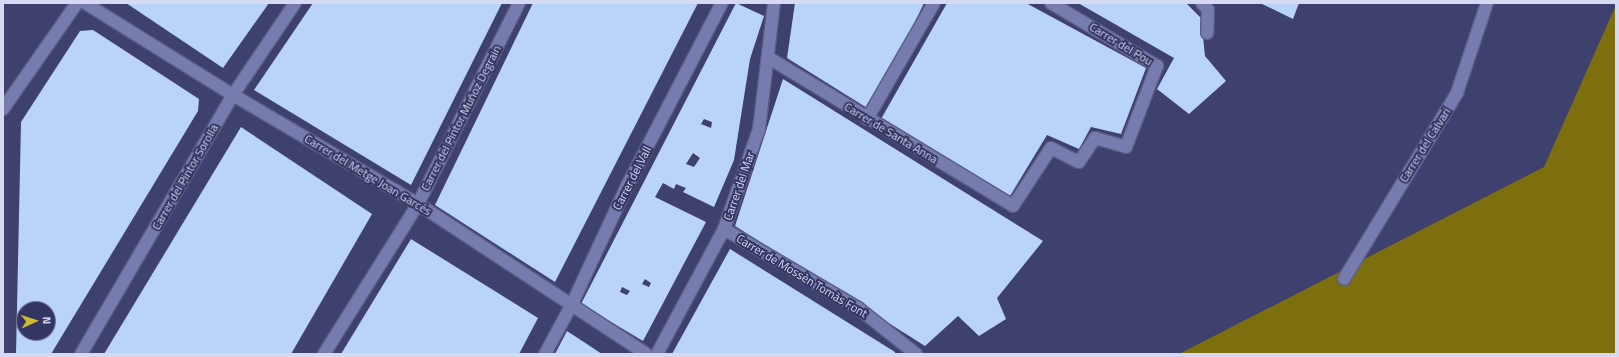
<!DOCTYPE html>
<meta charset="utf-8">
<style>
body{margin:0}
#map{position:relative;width:1619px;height:357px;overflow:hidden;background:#3e416e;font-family:"Titillium Web",sans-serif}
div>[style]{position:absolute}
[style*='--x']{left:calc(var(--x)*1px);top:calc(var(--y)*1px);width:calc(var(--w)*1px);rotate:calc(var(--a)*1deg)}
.green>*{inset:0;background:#7d6e0e}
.building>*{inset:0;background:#bad3f9}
.roads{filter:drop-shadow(1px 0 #5a5c82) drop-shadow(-1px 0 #5a5c82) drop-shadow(0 1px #5a5c82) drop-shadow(0 -1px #5a5c82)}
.minor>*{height:12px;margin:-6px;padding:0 6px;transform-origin:6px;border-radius:6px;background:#777cae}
span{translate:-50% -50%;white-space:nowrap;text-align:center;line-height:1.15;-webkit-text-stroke:4px #343662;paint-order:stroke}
.street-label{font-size:12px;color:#d5d9f4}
.frame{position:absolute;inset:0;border:4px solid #d5d9f4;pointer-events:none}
.north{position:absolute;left:16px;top:301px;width:40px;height:40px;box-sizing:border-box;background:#343662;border:1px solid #74779c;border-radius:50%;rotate:87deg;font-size:11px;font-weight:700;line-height:16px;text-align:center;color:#d5d9f4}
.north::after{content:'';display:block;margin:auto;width:14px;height:18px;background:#ceb838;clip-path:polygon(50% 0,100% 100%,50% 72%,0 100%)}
</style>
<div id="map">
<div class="green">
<i style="clip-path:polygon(1616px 5px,1616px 354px,1179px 354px,1544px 167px)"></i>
</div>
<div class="building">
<i style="clip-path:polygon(126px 3px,269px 3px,223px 68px)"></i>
<i style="clip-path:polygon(313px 3px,502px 3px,411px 185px,254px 90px)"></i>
<i style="clip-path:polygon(533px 3px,698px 3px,555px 282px,435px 205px)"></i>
<i style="clip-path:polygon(evenodd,736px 3px,764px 16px,750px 59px,734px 160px,714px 207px,683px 192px,686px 188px,676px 184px,674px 189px,663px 183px,655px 197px,706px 222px,643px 341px,581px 304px,736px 3px,704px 119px,712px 122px,711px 128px,701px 124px,704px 119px,736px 3px,693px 153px,700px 158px,694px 167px,686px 164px,693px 153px,736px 3px,645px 279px,651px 283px,649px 287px,642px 284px,645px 279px,736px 3px,622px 287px,630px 291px,627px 295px,620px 292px,622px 287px)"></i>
<i style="clip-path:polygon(795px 3px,924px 3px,872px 111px,787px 58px)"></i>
<i style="clip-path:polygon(947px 3px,1026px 3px,1146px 68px,1121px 134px,1091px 127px,1079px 149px,1047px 135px,1010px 196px,881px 119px)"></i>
<i style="clip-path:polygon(1078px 3px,1186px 3px,1201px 18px,1205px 56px,1226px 81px,1189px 114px,1157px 89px,1174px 58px)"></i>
<i style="clip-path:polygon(1260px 3px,1299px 3px,1293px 19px)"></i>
<i style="clip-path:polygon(evenodd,93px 30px,199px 99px,198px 111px,51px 354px,16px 354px,21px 122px,80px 31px,93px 30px,24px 309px,48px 309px,48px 333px,24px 333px,24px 309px)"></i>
<i style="clip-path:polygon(783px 79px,1043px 241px,997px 298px,1006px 319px,979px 336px,958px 316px,925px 346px,735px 226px)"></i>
<i style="clip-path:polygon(241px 127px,372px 214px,291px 354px,104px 354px)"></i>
<i style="clip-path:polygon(411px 239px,538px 318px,519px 354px,341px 354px)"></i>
<i style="clip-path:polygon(730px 249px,895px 352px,895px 354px,672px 354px)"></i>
<i style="clip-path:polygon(567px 331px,602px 354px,555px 354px)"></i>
</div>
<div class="roads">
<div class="minor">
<i style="--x:85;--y:3;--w:174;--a:31.9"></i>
<i style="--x:233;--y:95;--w:215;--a:30.5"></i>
<i style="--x:418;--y:204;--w:273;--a:33.3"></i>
<i style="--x:1202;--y:3;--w:9;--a:49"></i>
<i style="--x:1208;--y:10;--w:23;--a:92"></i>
<i style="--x:769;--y:58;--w:285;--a:31.2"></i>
<i style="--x:1013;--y:206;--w:69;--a:-56.8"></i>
<i style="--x:1051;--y:148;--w:31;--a:27"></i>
<i style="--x:1079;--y:162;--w:29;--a:-56"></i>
<i style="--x:1095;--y:138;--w:32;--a:16"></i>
<i style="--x:1126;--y:147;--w:87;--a:-69.1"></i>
<i style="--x:1157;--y:66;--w:123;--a:-149.3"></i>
<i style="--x:3;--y:109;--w:129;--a:-55.1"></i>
<i style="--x:867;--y:119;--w:134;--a:-60"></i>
<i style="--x:724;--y:229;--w:156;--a:30.5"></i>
<i style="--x:858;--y:308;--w:74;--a:38.4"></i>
<i style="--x:1344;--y:279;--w:218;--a:-58.7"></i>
<i style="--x:1457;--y:93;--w:95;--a:-71.6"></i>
<i style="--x:81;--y:354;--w:300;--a:-59.6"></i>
<i style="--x:233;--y:95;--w:111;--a:-56"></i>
<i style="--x:324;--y:354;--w:177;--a:-57.9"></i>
<i style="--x:418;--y:204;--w:225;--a:-63.3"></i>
<i style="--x:545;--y:354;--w:55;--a:-61.6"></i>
<i style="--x:571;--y:306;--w:135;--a:-65"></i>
<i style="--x:628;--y:184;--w:204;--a:-62.6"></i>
<i style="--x:657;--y:354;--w:142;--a:-61.8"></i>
<i style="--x:724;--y:229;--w:106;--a:-70.7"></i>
<i style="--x:759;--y:129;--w:127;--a:-83.2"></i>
</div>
</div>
<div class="street-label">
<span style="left:1121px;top:44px;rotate:31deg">Carrer del Pou</span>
<span style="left:461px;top:118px;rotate:-63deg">Carrer del Pintor Muñoz Degrain</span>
<span style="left:891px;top:133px;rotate:31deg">Carrer de Santa Anna</span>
<span style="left:1425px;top:145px;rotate:-58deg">Carrer del Calvari</span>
<span style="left:368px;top:175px;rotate:31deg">Carrer del Metge Joan Garcés</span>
<span style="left:185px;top:177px;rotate:-60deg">Carrer del Pintor Sorolla</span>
<span style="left:632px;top:178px;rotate:-63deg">Carrer del Vall</span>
<span style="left:739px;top:186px;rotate:-71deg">Carrer del Mar</span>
<span style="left:802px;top:276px;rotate:31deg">Carrer de Mossèn Tomàs Font</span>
</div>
<div class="frame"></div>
<div class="north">N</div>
</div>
